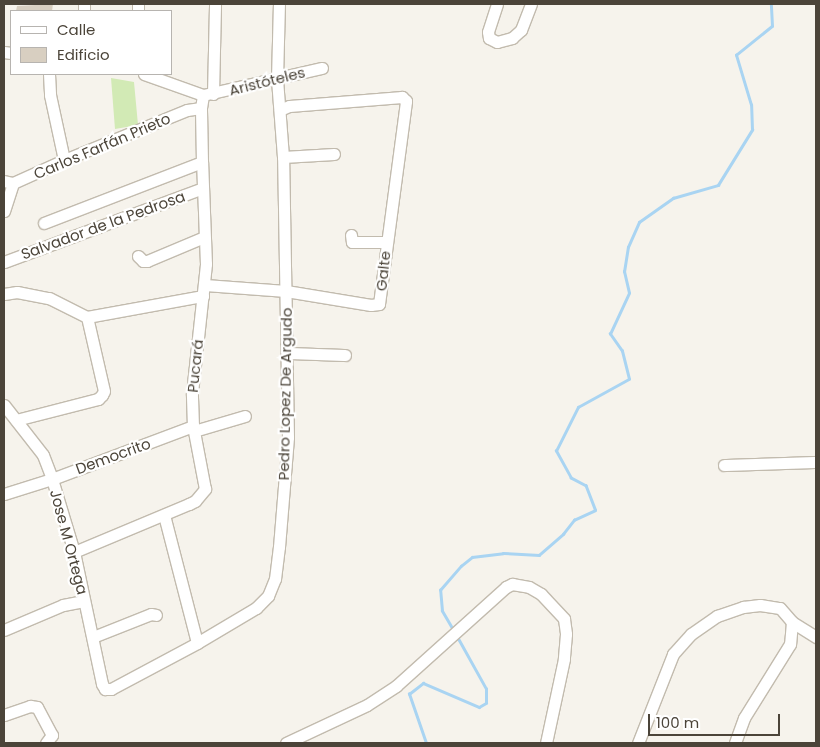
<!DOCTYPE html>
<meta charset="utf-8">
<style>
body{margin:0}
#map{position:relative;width:820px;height:747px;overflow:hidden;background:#f6f3ec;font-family:Poppins,sans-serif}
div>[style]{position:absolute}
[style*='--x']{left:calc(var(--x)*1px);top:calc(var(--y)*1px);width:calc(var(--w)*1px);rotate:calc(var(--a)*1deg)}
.green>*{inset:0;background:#d2eab5}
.stream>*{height:2.5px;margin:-1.25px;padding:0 1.25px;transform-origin:1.25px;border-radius:1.25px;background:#a9d4f2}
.building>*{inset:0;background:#d8cfc1}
.roads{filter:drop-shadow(1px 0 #c2bbae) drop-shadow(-1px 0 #c2bbae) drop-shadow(0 1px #c2bbae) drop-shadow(0 -1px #c2bbae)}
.minor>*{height:11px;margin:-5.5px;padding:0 5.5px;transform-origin:5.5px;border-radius:5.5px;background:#fff}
span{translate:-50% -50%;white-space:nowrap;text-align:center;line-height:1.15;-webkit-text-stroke:4.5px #fff;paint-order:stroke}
.street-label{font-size:15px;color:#4b4439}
.frame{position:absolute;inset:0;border:5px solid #4b4439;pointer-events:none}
.legend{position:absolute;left:10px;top:10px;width:162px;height:65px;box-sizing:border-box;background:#fff;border:1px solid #b7b4b0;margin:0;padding:6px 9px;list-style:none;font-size:15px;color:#4b4439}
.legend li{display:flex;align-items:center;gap:10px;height:25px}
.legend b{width:25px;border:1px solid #b7b4b0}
.scale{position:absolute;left:648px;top:714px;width:132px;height:22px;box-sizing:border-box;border:2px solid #4b4439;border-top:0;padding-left:6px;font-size:15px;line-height:18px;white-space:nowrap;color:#4b4439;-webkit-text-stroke:4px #fff;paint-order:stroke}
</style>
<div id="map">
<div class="green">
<i style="clip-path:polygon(111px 78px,134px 82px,138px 125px,115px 129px)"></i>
</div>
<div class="stream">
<i style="--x:453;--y:630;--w:22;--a:-120"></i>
<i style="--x:442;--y:611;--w:21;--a:-95"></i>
<i style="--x:440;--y:590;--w:32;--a:-49"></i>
<i style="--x:461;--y:566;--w:14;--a:-39"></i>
<i style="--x:472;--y:557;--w:31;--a:-7"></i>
<i style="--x:503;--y:553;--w:36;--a:3"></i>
<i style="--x:539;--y:555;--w:32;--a:-41"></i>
<i style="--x:563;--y:534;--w:18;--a:-52"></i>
<i style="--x:574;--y:520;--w:23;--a:-25"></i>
<i style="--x:595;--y:510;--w:26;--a:-111"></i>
<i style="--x:586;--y:486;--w:17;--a:-152"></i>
<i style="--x:571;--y:478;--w:31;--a:-119"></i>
<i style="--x:556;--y:451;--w:49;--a:-63.4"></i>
<i style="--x:578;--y:407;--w:58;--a:-28.8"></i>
<i style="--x:629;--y:379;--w:29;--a:-104"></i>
<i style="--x:622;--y:351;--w:21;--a:-125"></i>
<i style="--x:610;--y:334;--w:45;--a:-65.1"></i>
<i style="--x:629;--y:293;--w:22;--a:-103"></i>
<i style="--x:624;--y:272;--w:25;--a:-81"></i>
<i style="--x:628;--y:247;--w:27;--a:-66"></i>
<i style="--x:639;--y:222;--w:42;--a:-35.2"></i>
<i style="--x:673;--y:198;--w:47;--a:-16.1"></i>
<i style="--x:718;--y:185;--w:65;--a:-58.3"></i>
<i style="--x:752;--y:130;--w:25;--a:-92"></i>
<i style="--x:751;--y:105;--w:52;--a:-106.7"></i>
<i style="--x:736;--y:55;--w:46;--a:-38.9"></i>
<i style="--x:772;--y:26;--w:22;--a:-93"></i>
<i style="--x:426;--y:743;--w:52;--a:-109.1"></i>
<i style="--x:409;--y:694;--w:18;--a:-38"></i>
<i style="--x:423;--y:683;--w:61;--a:23.2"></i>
<i style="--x:479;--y:707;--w:8;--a:-30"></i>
<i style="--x:486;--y:703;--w:14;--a:-90"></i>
<i style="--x:486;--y:689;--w:60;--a:-119.1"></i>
</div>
<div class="building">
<i style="clip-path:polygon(53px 4px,52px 11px,16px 11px,17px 6px)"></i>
</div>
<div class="roads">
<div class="minor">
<i style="--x:84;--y:4;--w:7;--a:90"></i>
<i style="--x:497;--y:4;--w:29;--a:108"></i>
<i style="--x:488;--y:32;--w:6;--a:81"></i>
<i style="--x:489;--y:38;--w:9;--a:27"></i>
<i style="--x:497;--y:42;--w:16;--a:-15"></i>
<i style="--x:512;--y:38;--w:12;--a:-42"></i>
<i style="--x:521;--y:30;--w:28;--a:-69"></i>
<i style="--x:138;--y:11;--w:7;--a:-90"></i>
<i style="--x:4;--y:52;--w:7;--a:8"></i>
<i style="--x:49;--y:74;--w:21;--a:87"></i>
<i style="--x:50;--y:95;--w:66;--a:77.8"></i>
<i style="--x:144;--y:74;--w:63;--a:19.6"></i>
<i style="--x:203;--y:95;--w:122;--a:-12.8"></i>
<i style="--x:213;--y:94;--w:90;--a:-88.7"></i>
<i style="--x:283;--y:157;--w:51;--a:-3.4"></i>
<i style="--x:4;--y:181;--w:9;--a:13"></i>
<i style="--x:13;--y:183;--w:56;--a:-24.3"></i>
<i style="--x:64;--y:160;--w:133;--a:-22.1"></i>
<i style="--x:187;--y:110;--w:14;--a:-8"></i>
<i style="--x:4;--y:211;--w:29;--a:-72"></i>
<i style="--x:44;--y:223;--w:169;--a:-21.1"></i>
<i style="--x:351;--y:235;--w:7;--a:82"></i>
<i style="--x:352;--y:242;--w:34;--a:0"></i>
<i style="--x:138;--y:256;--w:7;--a:45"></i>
<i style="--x:143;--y:261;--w:4;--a:0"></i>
<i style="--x:147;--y:261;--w:62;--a:-22.8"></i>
<i style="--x:4;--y:262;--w:212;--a:-20.4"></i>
<i style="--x:205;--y:285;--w:81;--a:4.2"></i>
<i style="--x:286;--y:291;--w:86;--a:9.4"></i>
<i style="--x:371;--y:305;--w:8;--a:-7"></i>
<i style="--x:379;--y:304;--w:205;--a:-82.4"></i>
<i style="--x:406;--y:101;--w:6;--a:-135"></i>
<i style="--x:402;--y:97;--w:113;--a:175.4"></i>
<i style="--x:289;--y:106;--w:10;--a:156"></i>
<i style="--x:4;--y:294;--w:13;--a:-9"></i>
<i style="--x:17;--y:292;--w:33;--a:11"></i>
<i style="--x:49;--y:298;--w:42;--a:26.6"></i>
<i style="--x:87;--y:317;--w:118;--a:-10.3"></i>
<i style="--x:288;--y:353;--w:57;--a:2"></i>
<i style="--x:4;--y:405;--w:63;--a:52"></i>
<i style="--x:43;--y:455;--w:26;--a:69"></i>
<i style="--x:52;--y:479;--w:76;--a:73.2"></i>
<i style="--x:74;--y:552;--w:135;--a:78"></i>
<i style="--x:102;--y:684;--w:6;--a:59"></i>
<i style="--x:105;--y:689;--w:6;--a:0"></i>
<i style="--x:111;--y:689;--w:98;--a:-28.1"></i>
<i style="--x:197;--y:643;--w:69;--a:-30.7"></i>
<i style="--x:256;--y:608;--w:17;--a:-45"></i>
<i style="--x:268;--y:596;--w:18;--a:-68"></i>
<i style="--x:275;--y:579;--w:32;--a:-83"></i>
<i style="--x:279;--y:547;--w:110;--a:-85.3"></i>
<i style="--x:288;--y:437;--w:280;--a:-91"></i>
<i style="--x:283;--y:157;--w:78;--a:-94.4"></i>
<i style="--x:277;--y:79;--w:75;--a:-88.5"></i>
<i style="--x:16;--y:420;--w:85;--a:-14.4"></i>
<i style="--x:98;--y:399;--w:6;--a:-45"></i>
<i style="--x:102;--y:395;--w:4;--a:-63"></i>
<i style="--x:104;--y:391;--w:76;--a:-102.9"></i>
<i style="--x:194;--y:431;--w:53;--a:-16.4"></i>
<i style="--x:724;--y:465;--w:92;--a:-1.9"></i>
<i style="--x:4;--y:494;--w:50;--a:-17.4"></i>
<i style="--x:52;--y:479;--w:151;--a:-20.6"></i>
<i style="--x:164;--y:515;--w:132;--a:75.5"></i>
<i style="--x:74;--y:552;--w:125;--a:-22.7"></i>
<i style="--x:189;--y:504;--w:7;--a:-27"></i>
<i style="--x:195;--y:501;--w:16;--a:-50"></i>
<i style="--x:205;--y:489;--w:64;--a:-100.8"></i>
<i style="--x:193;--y:426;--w:33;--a:-92"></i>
<i style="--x:192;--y:393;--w:130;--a:-83.8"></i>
<i style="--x:206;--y:264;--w:102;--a:-92.2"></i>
<i style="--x:202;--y:162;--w:54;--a:-91.1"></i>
<i style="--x:201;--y:108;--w:13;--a:-81"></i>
<i style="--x:792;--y:622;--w:28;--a:32"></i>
<i style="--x:4;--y:630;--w:64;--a:-23"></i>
<i style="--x:63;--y:605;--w:21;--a:-11"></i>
<i style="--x:93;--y:637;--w:62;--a:-21.6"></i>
<i style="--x:151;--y:614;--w:5;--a:11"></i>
<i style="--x:4;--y:715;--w:28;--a:-19"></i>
<i style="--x:30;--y:706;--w:7;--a:8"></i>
<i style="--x:37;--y:707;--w:32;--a:62"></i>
<i style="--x:52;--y:735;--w:10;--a:127"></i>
<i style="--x:286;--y:743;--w:89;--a:-25.1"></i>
<i style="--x:367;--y:705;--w:35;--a:-33"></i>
<i style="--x:396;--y:686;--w:148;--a:-42"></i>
<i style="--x:506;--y:587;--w:7;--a:-27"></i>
<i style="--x:512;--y:584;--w:17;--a:10"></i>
<i style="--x:529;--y:587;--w:14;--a:30"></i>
<i style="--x:541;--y:594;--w:34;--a:47"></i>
<i style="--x:564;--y:619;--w:15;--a:82"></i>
<i style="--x:566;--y:634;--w:25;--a:95"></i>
<i style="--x:564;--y:659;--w:86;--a:102.1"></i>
<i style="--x:638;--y:743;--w:96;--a:-68.5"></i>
<i style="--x:673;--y:654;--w:27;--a:-48"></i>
<i style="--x:691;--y:634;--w:32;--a:-35"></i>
<i style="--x:717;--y:616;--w:28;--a:-19"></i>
<i style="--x:743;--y:607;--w:17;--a:-7"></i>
<i style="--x:760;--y:605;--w:20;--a:9"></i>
<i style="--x:780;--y:608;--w:18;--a:49"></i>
<i style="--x:792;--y:622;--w:22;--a:95"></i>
<i style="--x:790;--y:644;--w:87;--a:121.9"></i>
<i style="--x:744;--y:718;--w:27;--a:110"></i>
</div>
</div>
<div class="street-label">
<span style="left:267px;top:81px;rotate:-14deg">Aristóteles</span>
<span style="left:102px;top:146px;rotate:-23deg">Carlos Farfán Prieto</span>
<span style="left:103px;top:225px;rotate:-20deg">Salvador de la Pedrosa</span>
<span style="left:383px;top:271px;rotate:-84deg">Galte</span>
<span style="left:195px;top:366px;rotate:-84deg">Pucará</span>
<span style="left:285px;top:394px;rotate:-89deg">Pedro Lopez De Argudo</span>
<span style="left:113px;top:456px;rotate:-20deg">Democrito</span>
<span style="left:69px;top:542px;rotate:75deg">Jose M Ortega</span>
</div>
<div class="frame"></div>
<ul class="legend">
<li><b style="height:6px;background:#fff"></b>Calle</li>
<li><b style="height:14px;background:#d8cfc1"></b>Edificio</li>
</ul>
<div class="scale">100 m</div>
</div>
